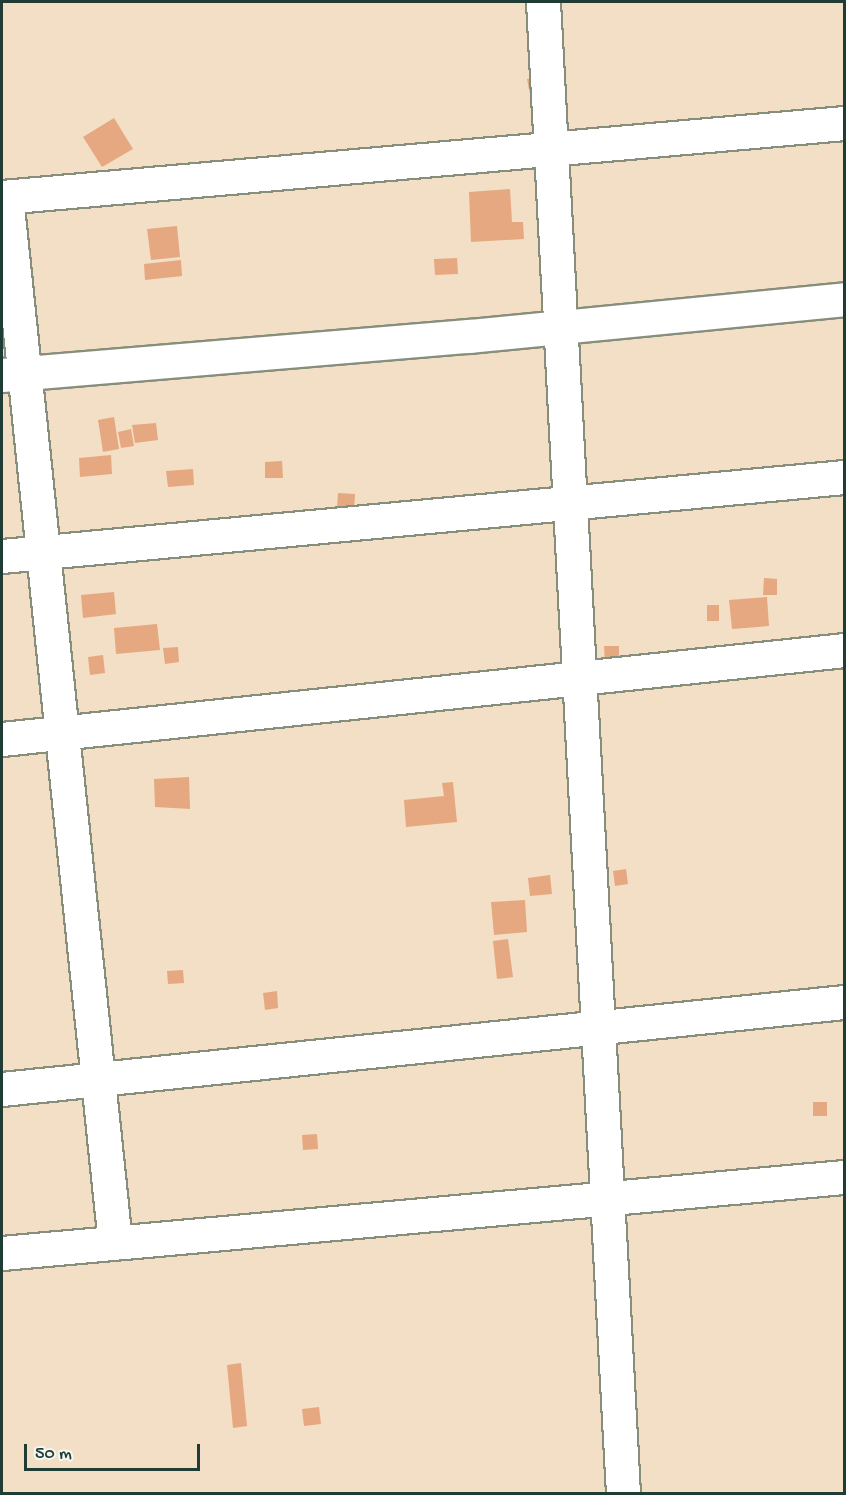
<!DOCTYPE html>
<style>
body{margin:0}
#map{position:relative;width:846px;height:1495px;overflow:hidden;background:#f2dfc5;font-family:"Gochi Hand",sans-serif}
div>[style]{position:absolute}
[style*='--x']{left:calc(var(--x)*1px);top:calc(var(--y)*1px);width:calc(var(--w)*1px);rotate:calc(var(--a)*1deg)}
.building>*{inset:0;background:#e6a880}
.roads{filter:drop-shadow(2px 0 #888e7c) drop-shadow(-2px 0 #888e7c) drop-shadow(0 2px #888e7c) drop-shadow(0 -2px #888e7c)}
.minor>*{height:33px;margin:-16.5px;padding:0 16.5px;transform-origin:16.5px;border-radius:16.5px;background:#fff}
span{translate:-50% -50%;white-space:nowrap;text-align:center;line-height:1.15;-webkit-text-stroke:4.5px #f6f6f2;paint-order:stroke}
.frame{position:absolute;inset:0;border:3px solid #1f3d34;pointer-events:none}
.scale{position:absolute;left:24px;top:1444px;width:176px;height:27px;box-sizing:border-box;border:3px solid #1f3d34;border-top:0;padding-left:8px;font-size:18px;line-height:21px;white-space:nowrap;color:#1f3d34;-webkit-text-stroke:4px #f6f6f2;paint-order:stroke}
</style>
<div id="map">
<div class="building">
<i style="clip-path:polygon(542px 77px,544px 92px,530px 94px,527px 79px)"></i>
<i style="clip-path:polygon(114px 118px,133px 149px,102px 167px,83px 137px)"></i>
<i style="clip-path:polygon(510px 189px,512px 222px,523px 222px,524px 239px,471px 242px,469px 192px)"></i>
<i style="clip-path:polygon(177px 226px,180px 257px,151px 260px,147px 229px)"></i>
<i style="clip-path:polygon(457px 258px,458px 274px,435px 275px,434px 259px)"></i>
<i style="clip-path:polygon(181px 260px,182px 276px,145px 280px,144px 264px)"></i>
<i style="clip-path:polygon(114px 417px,119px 449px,103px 452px,98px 420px)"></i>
<i style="clip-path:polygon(156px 423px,158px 440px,135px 443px,132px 425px)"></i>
<i style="clip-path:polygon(131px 429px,134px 446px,121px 448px,118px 432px)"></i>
<i style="clip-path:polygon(111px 455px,112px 474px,80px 477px,79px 458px)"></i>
<i style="clip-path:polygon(282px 461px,283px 478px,265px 478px,265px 462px)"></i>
<i style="clip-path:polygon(193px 469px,194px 485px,168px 487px,166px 471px)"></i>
<i style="clip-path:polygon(338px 493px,355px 494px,354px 510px,337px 508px)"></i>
<i style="clip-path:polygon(764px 578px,777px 579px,777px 595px,763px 595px)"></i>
<i style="clip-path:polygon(114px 592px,116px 614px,83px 618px,81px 595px)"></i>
<i style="clip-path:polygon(767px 597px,769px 626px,732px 629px,729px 600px)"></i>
<i style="clip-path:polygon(707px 605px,719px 605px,719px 621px,707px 621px)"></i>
<i style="clip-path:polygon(157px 624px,160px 650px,116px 654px,114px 628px)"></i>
<i style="clip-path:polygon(604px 646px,619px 646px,619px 663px,605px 664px)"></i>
<i style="clip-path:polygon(178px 647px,179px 662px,165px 664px,163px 648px)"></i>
<i style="clip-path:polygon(103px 655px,105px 673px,90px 675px,88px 657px)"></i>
<i style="clip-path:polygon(189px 777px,190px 809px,155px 807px,154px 779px)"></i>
<i style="clip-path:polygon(453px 782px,457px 822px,406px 827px,404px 800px,444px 796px,442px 783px)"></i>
<i style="clip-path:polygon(626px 869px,628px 884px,615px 886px,613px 871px)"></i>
<i style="clip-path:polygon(550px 875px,552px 894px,530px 896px,528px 878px)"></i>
<i style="clip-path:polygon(525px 900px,527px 932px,494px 935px,491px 902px)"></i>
<i style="clip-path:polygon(508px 939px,513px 977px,497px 979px,493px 941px)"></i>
<i style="clip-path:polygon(183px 970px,184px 983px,168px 984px,167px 971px)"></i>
<i style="clip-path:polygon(277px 991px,278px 1008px,265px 1010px,263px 993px)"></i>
<i style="clip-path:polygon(813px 1102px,827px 1102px,827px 1116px,813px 1116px)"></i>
<i style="clip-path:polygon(317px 1134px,318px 1149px,303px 1150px,302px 1135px)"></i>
<i style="clip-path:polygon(241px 1363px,247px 1426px,233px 1428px,227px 1365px)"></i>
<i style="clip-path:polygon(319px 1407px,321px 1424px,304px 1426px,302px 1409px)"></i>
</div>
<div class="roads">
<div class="minor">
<i style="--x:543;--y:2;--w:1494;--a:86.93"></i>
<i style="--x:2;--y:197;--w:845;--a:-5.02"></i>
<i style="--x:6;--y:197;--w:1051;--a:84.05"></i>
<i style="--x:2;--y:375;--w:469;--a:-4.8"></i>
<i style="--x:469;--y:336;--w:377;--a:-5.6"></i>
<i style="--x:2;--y:556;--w:846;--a:-5.36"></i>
<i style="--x:2;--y:739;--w:847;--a:-6.03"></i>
<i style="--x:2;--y:1089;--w:846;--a:-5.9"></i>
<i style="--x:2;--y:1253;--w:845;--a:-5.16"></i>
</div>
</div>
<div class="frame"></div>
<div class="scale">50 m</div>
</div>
